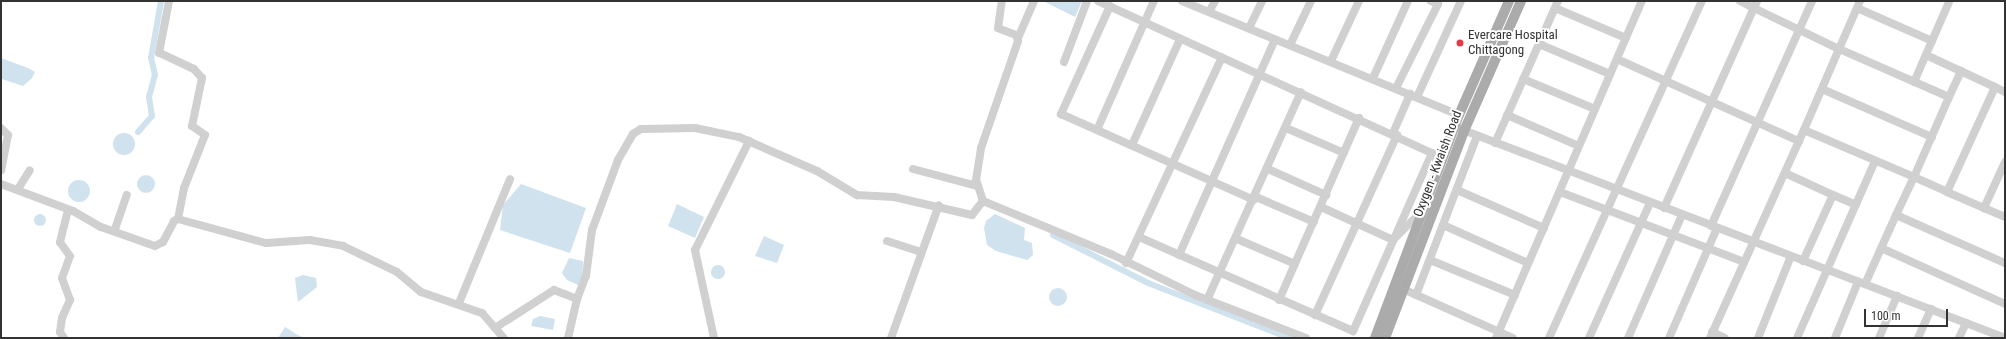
<!DOCTYPE html>
<style>
body{margin:0}
#map{position:relative;width:2006px;height:339px;overflow:hidden;background:#fff;font-family:"Roboto Condensed",sans-serif}
div>[style]{position:absolute}
[style*='--x']{left:calc(var(--x)*1px);top:calc(var(--y)*1px);width:calc(var(--w)*1px);rotate:calc(var(--a)*1deg)}
.water>*{inset:0;background:#cfe2ee}
.round{border-radius:50%}
.canal>*{height:6px;margin:-3px;padding:0 3px;transform-origin:3px;border-radius:3px;background:#cfe2ee}
.minor>*{height:8px;margin:-4px;padding:0 4px;transform-origin:4px;border-radius:4px;background:#d0d0d0}
.major>*{height:10px;margin:-5px;padding:0 5px;transform-origin:5px;border-radius:5px;background:#ababab}
.dots>*{width:11px;height:11px;translate:-50% -50%;box-sizing:border-box;border:2px solid #fff;border-radius:50%}
span{translate:-50% -50%;white-space:nowrap;text-align:center;line-height:1.15;-webkit-text-stroke:4px #fff;paint-order:stroke}
.poi-label{font-size:13px;color:#333}
.left{translate:0 -50%;text-align:left}
.street-label{font-size:13px;color:#333}
.frame{position:absolute;inset:0;border:2px solid #333;pointer-events:none}
.scale{position:absolute;left:1864px;top:309px;width:84px;height:18px;box-sizing:border-box;border:2px solid #333;border-top:0;padding-left:5px;font-size:12px;line-height:14px;white-space:nowrap;color:#333;-webkit-text-stroke:3px #fff;paint-order:stroke}
</style>
<div id="map">
<div class="water">
<i style="clip-path:polygon(1043px 1px,1082px 1px,1075px 17px)"></i>
<i style="clip-path:polygon(1px 58px,28px 68px,35px 72px,32px 78px,23px 86px,2px 79px)"></i>
<i class="round" style="left:113px;top:133px;width:22px;height:22px"></i>
<i class="round" style="left:137px;top:175px;width:18px;height:18px"></i>
<i class="round" style="left:68px;top:180px;width:22px;height:22px"></i>
<i style="clip-path:polygon(521px 184px,586px 208px,570px 253px,500px 230px,503px 205px)"></i>
<i style="clip-path:polygon(677px 204px,704px 217px,695px 238px,668px 226px)"></i>
<i class="round" style="left:34px;top:214px;width:12px;height:12px"></i>
<i style="clip-path:polygon(995px 214px,1025px 228px,1024px 240px,1032px 243px,1033px 255px,1027px 260px,996px 251px,987px 245px,984px 228px,986px 221px)"></i>
<i style="clip-path:polygon(764px 236px,784px 245px,777px 263px,755px 256px)"></i>
<i style="clip-path:polygon(569px 258px,583px 261px,582px 281px,578px 285px,567px 280px,562px 273px)"></i>
<i class="round" style="left:711px;top:265px;width:14px;height:14px"></i>
<i style="clip-path:polygon(303px 275px,316px 278px,317px 287px,298px 302px,295px 278px)"></i>
<i class="round" style="left:1049px;top:288px;width:18px;height:18px"></i>
<i style="clip-path:polygon(540px 316px,555px 319px,553px 330px,531px 326px,533px 319px)"></i>
<i style="clip-path:polygon(285px 327px,296px 334px,304px 338px,278px 338px)"></i>
</div>
<div class="canal">
<i style="--x:138;--y:132;--w:21;--a:-49"></i>
<i style="--x:152;--y:116;--w:19;--a:-99"></i>
<i style="--x:149;--y:97;--w:23;--a:-75"></i>
<i style="--x:155;--y:75;--w:17;--a:-103"></i>
<i style="--x:151;--y:58;--w:58;--a:-80"></i>
<i style="--x:1053;--y:235;--w:106;--a:26.8"></i>
<i style="--x:1148;--y:283;--w:151;--a:21.3"></i>
</div>
<div class="minor">
<i style="--x:1098;--y:1;--w:367;--a:24.5"></i>
<i style="--x:1432;--y:153;--w:195;--a:113.9"></i>
<i style="--x:1353;--y:331;--w:234;--a:-156.3"></i>
<i style="--x:1182;--y:1;--w:300;--a:22.4"></i>
<i style="--x:1740;--y:1;--w:16;--a:27"></i>
<i style="--x:1754;--y:8;--w:8;--a:-67"></i>
<i style="--x:1110;--y:6;--w:119;--a:114.4"></i>
<i style="--x:1061;--y:114;--w:211;--a:24"></i>
<i style="--x:1555;--y:8;--w:77;--a:22.9"></i>
<i style="--x:1857;--y:8;--w:82;--a:23.7"></i>
<i style="--x:1209;--y:12;--w:13;--a:-61"></i>
<i style="--x:1249;--y:28;--w:30;--a:-64"></i>
<i style="--x:1018;--y:38;--w:40;--a:-66.6"></i>
<i style="--x:1539;--y:44;--w:77;--a:22.9"></i>
<i style="--x:1290;--y:45;--w:49;--a:-64.5"></i>
<i style="--x:1926;--y:55;--w:76;--a:24.9"></i>
<i style="--x:1617;--y:59;--w:200;--a:24.3"></i>
<i style="--x:1331;--y:61;--w:66;--a:-65"></i>
<i style="--x:1064;--y:62;--w:65;--a:-69.3"></i>
<i style="--x:1373;--y:78;--w:85;--a:-65.6"></i>
<i style="--x:1523;--y:79;--w:78;--a:22.6"></i>
<i style="--x:1914;--y:82;--w:87;--a:-66.4"></i>
<i style="--x:1396;--y:88;--w:94;--a:-63.4"></i>
<i style="--x:1438;--y:4;--w:8;--a:-157"></i>
<i style="--x:1822;--y:89;--w:120;--a:23.6"></i>
<i style="--x:1417;--y:97;--w:106;--a:-65.4"></i>
<i style="--x:1949;--y:97;--w:29;--a:-65"></i>
<i style="--x:1507;--y:115;--w:78;--a:23.3"></i>
<i style="--x:1;--y:128;--w:10;--a:45"></i>
<i style="--x:8;--y:135;--w:36;--a:101"></i>
<i style="--x:1286;--y:128;--w:63;--a:23.3"></i>
<i style="--x:1458;--y:128;--w:586;--a:21"></i>
<i style="--x:1097;--y:130;--w:141;--a:-66.2"></i>
<i style="--x:1393;--y:133;--w:43;--a:-66.4"></i>
<i style="--x:1495;--y:143;--w:155;--a:-66.1"></i>
<i style="--x:1132;--y:145;--w:116;--a:-65.6"></i>
<i style="--x:2005;--y:162;--w:51;--a:114.5"></i>
<i style="--x:1984;--y:208;--w:23;--a:23"></i>
<i style="--x:913;--y:169;--w:66;--a:14.9"></i>
<i style="--x:1268;--y:169;--w:64;--a:24.1"></i>
<i style="--x:1785;--y:173;--w:53;--a:24.6"></i>
<i style="--x:1;--y:184;--w:77;--a:20.6"></i>
<i style="--x:73;--y:211;--w:32;--a:30"></i>
<i style="--x:101;--y:227;--w:57;--a:19.4"></i>
<i style="--x:155;--y:246;--w:9;--a:-27"></i>
<i style="--x:163;--y:242;--w:24;--a:-62"></i>
<i style="--x:174;--y:221;--w:4;--a:-27"></i>
<i style="--x:178;--y:219;--w:32;--a:-79"></i>
<i style="--x:184;--y:188;--w:57;--a:-68.4"></i>
<i style="--x:205;--y:135;--w:16;--a:-145"></i>
<i style="--x:192;--y:126;--w:49;--a:-78.2"></i>
<i style="--x:202;--y:78;--w:12;--a:-132"></i>
<i style="--x:194;--y:69;--w:38;--a:-155"></i>
<i style="--x:159;--y:53;--w:53;--a:-79.1"></i>
<i style="--x:18;--y:189;--w:22;--a:-58"></i>
<i style="--x:1457;--y:190;--w:95;--a:23.6"></i>
<i style="--x:1560;--y:192;--w:197;--a:20.8"></i>
<i style="--x:1947;--y:192;--w:115;--a:-65.4"></i>
<i style="--x:1995;--y:87;--w:11;--a:27"></i>
<i style="--x:1256;--y:197;--w:63;--a:23.3"></i>
<i style="--x:983;--y:201;--w:22;--a:-108"></i>
<i style="--x:976;--y:180;--w:32;--a:-81"></i>
<i style="--x:981;--y:148;--w:113;--a:-70.9"></i>
<i style="--x:1018;--y:41;--w:6;--a:-108"></i>
<i style="--x:1016;--y:35;--w:19;--a:-159"></i>
<i style="--x:998;--y:28;--w:27;--a:-82"></i>
<i style="--x:1321;--y:207;--w:79;--a:24.6"></i>
<i style="--x:1393;--y:240;--w:41;--a:-45"></i>
<i style="--x:1664;--y:208;--w:219;--a:-65.8"></i>
<i style="--x:1754;--y:8;--w:94;--a:25.8"></i>
<i style="--x:1839;--y:49;--w:52;--a:-66.4"></i>
<i style="--x:1896;--y:215;--w:42;--a:-64.7"></i>
<i style="--x:1914;--y:177;--w:87;--a:-66.4"></i>
<i style="--x:1949;--y:97;--w:120;--a:-156.4"></i>
<i style="--x:1839;--y:49;--w:88;--a:113.4"></i>
<i style="--x:1804;--y:130;--w:120;--a:23.1"></i>
<i style="--x:1914;--y:177;--w:36;--a:24"></i>
<i style="--x:1947;--y:192;--w:40;--a:23.4"></i>
<i style="--x:178;--y:219;--w:91;--a:15.3"></i>
<i style="--x:266;--y:243;--w:44;--a:-3.9"></i>
<i style="--x:310;--y:240;--w:34;--a:10"></i>
<i style="--x:343;--y:246;--w:60;--a:25.7"></i>
<i style="--x:397;--y:272;--w:31;--a:40"></i>
<i style="--x:421;--y:292;--w:65;--a:19"></i>
<i style="--x:482;--y:313;--w:33;--a:49"></i>
<i style="--x:1443;--y:225;--w:93;--a:24.1"></i>
<i style="--x:1711;--y:226;--w:247;--a:-65.8"></i>
<i style="--x:115;--y:229;--w:36;--a:-71"></i>
<i style="--x:1237;--y:239;--w:63;--a:23.3"></i>
<i style="--x:887;--y:241;--w:35;--a:18"></i>
<i style="--x:1881;--y:248;--w:136;--a:24.3"></i>
<i style="--x:1179;--y:255;--w:236;--a:-66"></i>
<i style="--x:1430;--y:260;--w:92;--a:22.4"></i>
<i style="--x:1803;--y:261;--w:72;--a:-65.6"></i>
<i style="--x:1833;--y:195;--w:25;--a:23"></i>
<i style="--x:1126;--y:263;--w:227;--a:-65"></i>
<i style="--x:1865;--y:284;--w:76;--a:-65.8"></i>
<i style="--x:1896;--y:215;--w:119;--a:23.8"></i>
<i style="--x:1403;--y:289;--w:120;--a:24"></i>
<i style="--x:1416;--y:295;--w:170;--a:-69"></i>
<i style="--x:1207;--y:300;--w:228;--a:-65.7"></i>
<i style="--x:1279;--y:300;--w:199;--a:-66.3"></i>
<i style="--x:459;--y:303;--w:134;--a:-67.6"></i>
<i style="--x:1315;--y:315;--w:198;--a:-65.5"></i>
<i style="--x:495;--y:328;--w:70;--a:-32.8"></i>
<i style="--x:554;--y:290;--w:25;--a:21"></i>
<i style="--x:577;--y:299;--w:25;--a:-69"></i>
<i style="--x:586;--y:276;--w:46;--a:-82.6"></i>
<i style="--x:592;--y:230;--w:75;--a:-69.6"></i>
<i style="--x:618;--y:160;--w:30;--a:-60"></i>
<i style="--x:633;--y:134;--w:9;--a:-32"></i>
<i style="--x:641;--y:129;--w:54;--a:-1.1"></i>
<i style="--x:695;--y:128;--w:45;--a:11.6"></i>
<i style="--x:739;--y:137;--w:85;--a:23.6"></i>
<i style="--x:817;--y:171;--w:47;--a:31"></i>
<i style="--x:857;--y:195;--w:37;--a:3"></i>
<i style="--x:894;--y:197;--w:80;--a:13"></i>
<i style="--x:972;--y:215;--w:18;--a:-52"></i>
<i style="--x:983;--y:201;--w:139;--a:22.5"></i>
<i style="--x:1111;--y:254;--w:93;--a:26"></i>
<i style="--x:1195;--y:295;--w:119;--a:21.2"></i>
<i style="--x:1712;--y:332;--w:14;--a:25"></i>
<i style="--x:64;--y:338;--w:7;--a:-124"></i>
<i style="--x:60;--y:332;--w:14;--a:-82"></i>
<i style="--x:62;--y:318;--w:20;--a:-66"></i>
<i style="--x:70;--y:300;--w:23;--a:-110"></i>
<i style="--x:62;--y:278;--w:23;--a:-70"></i>
<i style="--x:70;--y:256;--w:17;--a:-126"></i>
<i style="--x:60;--y:242;--w:32;--a:-76"></i>
<i style="--x:568;--y:338;--w:40;--a:-77"></i>
<i style="--x:714;--y:338;--w:90;--a:-102.2"></i>
<i style="--x:695;--y:250;--w:122;--a:-63.6"></i>
<i style="--x:891;--y:338;--w:141;--a:-70.2"></i>
<i style="--x:1496;--y:338;--w:367;--a:-66.6"></i>
<i style="--x:1549;--y:338;--w:370;--a:-65.6"></i>
<i style="--x:1589;--y:338;--w:148;--a:-65.7"></i>
<i style="--x:1628;--y:338;--w:134;--a:-66.3"></i>
<i style="--x:1669;--y:338;--w:120;--a:-66.4"></i>
<i style="--x:1710;--y:338;--w:228;--a:-65.7"></i>
<i style="--x:1758;--y:338;--w:88;--a:-68.1"></i>
<i style="--x:1797;--y:338;--w:193;--a:-66.2"></i>
<i style="--x:1835;--y:338;--w:61;--a:-67.7"></i>
<i style="--x:1879;--y:338;--w:46;--a:-66.8"></i>
<i style="--x:1918;--y:338;--w:32;--a:-66"></i>
<i style="--x:1959;--y:338;--w:17;--a:-65"></i>
</div>
<div class="major">
<i style="--x:1375;--y:338;--w:238;--a:-69.4"></i>
<i style="--x:1459;--y:115;--w:124;--a:-66.3"></i>
<i style="--x:1385;--y:338;--w:222;--a:-69.1"></i>
<i style="--x:1464;--y:131;--w:142;--a:-66.3"></i>
</div>
<div class="dots">
<i style="left:1460px;top:43px;background:#e63946"></i>
</div>
<div class="poi-label">
<span class="left" style="left:1468px;top:43px">Evercare Hospital<br>Chittagong</span>
</div>
<div class="street-label">
<span style="left:1438px;top:164px;rotate:-69deg">Oxygen - Kwaish Road</span>
</div>
<div class="frame"></div>
<div class="scale">100 m</div>
</div>
